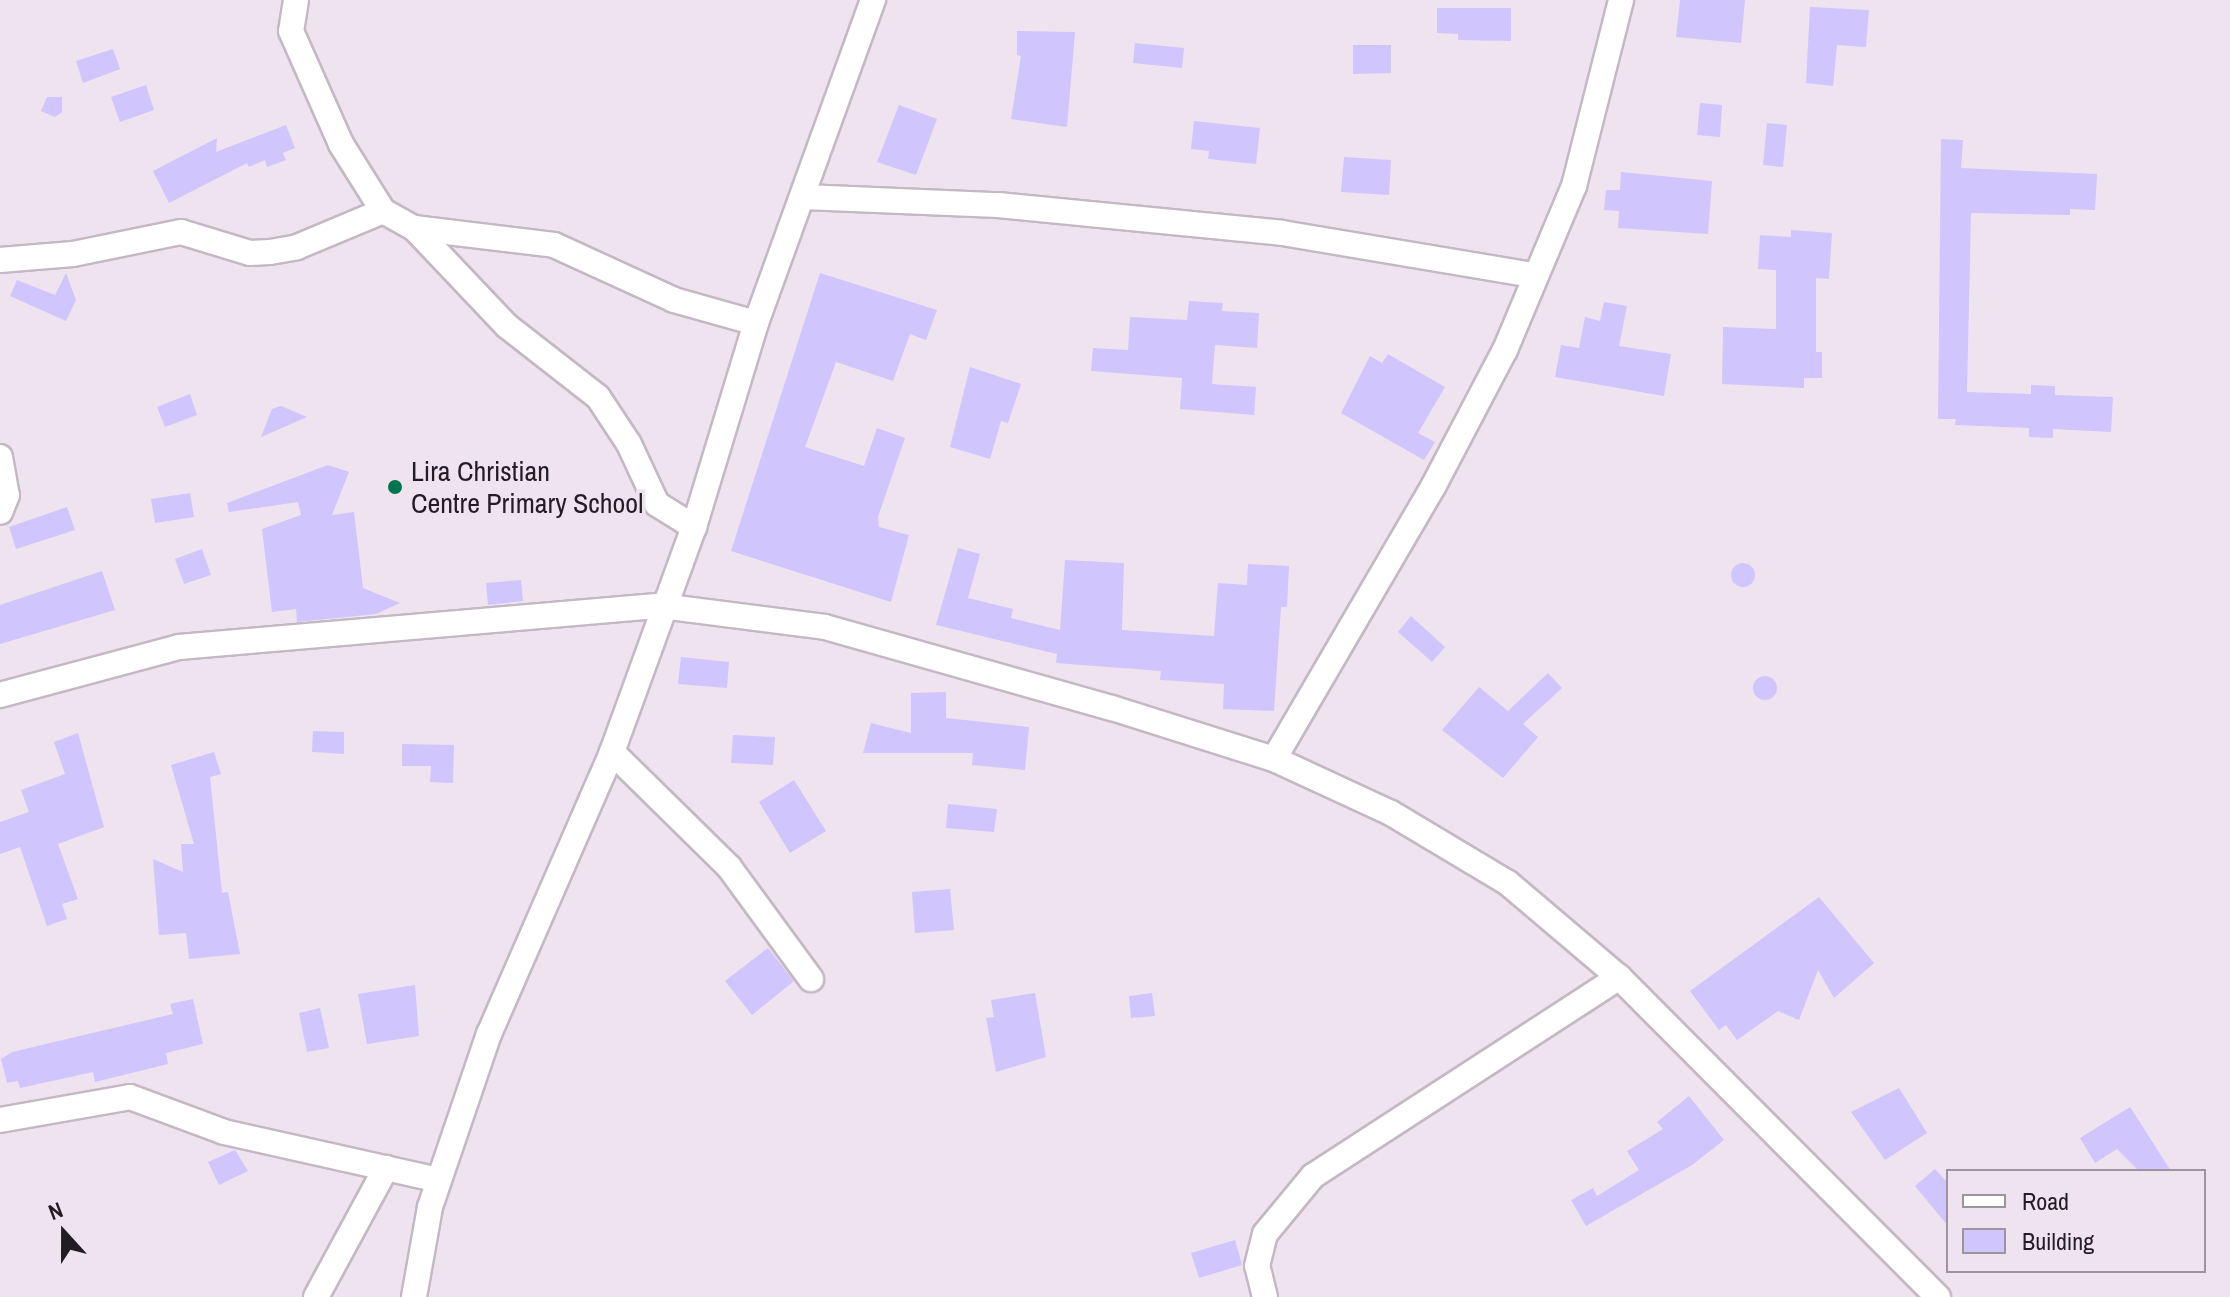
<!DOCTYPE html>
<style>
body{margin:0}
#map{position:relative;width:2230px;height:1297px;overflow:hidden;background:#efe3ef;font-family:"Archivo Narrow",sans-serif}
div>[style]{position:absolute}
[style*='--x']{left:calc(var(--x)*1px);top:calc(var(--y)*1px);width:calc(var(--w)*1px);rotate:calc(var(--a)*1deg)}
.building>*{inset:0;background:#d0c5fc}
.round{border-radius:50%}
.roads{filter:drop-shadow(2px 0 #c4b8c4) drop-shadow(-2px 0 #c4b8c4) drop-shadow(0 2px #c4b8c4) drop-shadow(0 -2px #c4b8c4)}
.street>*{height:24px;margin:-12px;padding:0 12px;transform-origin:12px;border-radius:12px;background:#fff}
.dots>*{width:22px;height:22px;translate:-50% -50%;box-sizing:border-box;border:4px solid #efe3ef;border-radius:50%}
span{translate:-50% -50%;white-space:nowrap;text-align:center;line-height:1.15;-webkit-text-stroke:7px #efe3ef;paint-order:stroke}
.poi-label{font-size:28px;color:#221d22}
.left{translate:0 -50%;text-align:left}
.legend{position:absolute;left:1946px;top:1169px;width:260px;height:104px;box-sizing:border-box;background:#efe3ef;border:2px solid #9d949d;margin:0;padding:10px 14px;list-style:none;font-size:24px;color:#221d22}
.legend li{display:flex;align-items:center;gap:16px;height:40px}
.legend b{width:40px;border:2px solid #9d949d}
.north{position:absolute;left:24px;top:1193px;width:80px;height:80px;-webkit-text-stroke:6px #efe3ef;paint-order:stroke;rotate:339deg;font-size:22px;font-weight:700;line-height:32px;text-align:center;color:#221d22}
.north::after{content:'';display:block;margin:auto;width:28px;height:36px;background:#221d22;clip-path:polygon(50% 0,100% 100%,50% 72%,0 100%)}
</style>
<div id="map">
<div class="building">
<i style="clip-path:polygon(1680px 0,1745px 0,1741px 43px,1676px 37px)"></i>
<i style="clip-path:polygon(1810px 7px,1869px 10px,1866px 47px,1837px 45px,1833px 86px,1806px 83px)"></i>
<i style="clip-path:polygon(1437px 8px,1511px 8px,1511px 41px,1458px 40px,1458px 34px,1437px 33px)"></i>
<i style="clip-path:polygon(1017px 31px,1075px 32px,1067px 127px,1011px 119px,1021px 56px,1017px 55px)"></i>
<i style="clip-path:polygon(1135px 43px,1184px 48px,1182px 68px,1133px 63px)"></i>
<i style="clip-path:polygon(1353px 45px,1391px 45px,1391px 73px,1353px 74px)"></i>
<i style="clip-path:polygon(113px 49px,120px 69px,83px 83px,76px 61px)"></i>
<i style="clip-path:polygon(146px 85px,154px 110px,120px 122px,111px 97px)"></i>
<i style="clip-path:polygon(47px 97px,62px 97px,62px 112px,55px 117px,41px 111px)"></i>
<i style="clip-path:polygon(1700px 103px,1722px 105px,1720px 137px,1697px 135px)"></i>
<i style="clip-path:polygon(899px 105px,937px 119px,916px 175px,877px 162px)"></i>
<i style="clip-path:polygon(1194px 121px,1260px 128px,1256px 164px,1208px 159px,1209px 151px,1191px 149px)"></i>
<i style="clip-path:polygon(1767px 123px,1787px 125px,1783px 167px,1763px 165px)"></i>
<i style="clip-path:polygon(286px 125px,295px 148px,283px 153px,286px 160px,267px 167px,265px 160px,249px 167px,247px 163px,169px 203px,153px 171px,217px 138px,216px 152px)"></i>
<i style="clip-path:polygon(1941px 139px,1963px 140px,1961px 168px,2097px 174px,2095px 210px,2070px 209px,2070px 215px,1971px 213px,1967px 392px,2031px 394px,2031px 385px,2055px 386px,2055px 395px,2113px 397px,2111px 432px,2053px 429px,2053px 438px,2029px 437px,2029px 428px,1955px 425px,1956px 419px,1938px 419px)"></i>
<i style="clip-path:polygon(1344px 157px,1391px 160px,1389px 195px,1341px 192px)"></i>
<i style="clip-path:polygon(1621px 172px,1712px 181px,1708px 234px,1618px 228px,1619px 211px,1604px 210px,1606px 190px,1620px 190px)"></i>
<i style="clip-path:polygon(1791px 230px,1832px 233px,1829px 279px,1816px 278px,1816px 352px,1822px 352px,1822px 378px,1804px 378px,1804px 388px,1722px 384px,1723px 327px,1776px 329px,1776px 270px,1758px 269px,1760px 235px,1791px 237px)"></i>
<i style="clip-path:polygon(66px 273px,76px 300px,66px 321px,10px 296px,17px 280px,55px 295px)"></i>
<i style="clip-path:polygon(820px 273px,937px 310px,926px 340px,910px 334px,893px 381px,836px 362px,805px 447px,864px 466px,877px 428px,905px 438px,878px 517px,879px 527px,909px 535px,891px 602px,731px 551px)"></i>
<i style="clip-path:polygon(1189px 301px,1223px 303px,1222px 311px,1259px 313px,1257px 348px,1215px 345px,1212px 384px,1256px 387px,1254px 415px,1180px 409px,1182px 378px,1091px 371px,1093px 348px,1128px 350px,1130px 317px,1187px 320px)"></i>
<i style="clip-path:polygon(1604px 302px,1627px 306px,1619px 346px,1671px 354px,1664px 396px,1555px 377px,1561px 345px,1579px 348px,1585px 317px,1600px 321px)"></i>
<i style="clip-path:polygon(1388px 354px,1445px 387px,1418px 433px,1435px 442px,1424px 460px,1341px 413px,1370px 356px,1382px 363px)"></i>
<i style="clip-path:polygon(970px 367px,1021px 384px,1008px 423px,1001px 421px,990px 459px,950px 447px)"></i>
<i style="clip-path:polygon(190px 394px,197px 415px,165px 427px,157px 407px)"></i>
<i style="clip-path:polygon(281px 406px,307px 417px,261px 437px,272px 409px)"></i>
<i style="clip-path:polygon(328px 465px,349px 472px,332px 515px,354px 512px,363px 588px,400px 603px,376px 614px,297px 622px,296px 609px,272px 612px,262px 529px,301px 515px,298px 502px,229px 512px,227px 503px)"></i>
<i style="clip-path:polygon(190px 493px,194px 517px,155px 523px,151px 499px)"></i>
<i style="clip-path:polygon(67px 507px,75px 530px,16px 549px,9px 527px)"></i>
<i style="clip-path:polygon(958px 548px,980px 554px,968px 598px,1013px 609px,1011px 618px,1060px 630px,1065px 560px,1124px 563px,1122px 630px,1214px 636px,1218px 583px,1247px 585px,1248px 564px,1289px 566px,1287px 607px,1281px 607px,1274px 711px,1223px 709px,1224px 684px,1160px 680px,1161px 671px,1056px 663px,1057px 654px,936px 625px)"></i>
<i style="clip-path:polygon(202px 549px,211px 575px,184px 584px,175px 559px)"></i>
<i class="round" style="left:1731px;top:563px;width:24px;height:24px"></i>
<i style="clip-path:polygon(102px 571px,115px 610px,0 644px,0 605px)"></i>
<i style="clip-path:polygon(521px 580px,523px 601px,488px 605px,486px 583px)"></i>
<i style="clip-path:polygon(1411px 616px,1445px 647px,1432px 662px,1398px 632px)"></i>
<i style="clip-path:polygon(681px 657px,729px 662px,727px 688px,678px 684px)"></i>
<i style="clip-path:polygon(1548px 673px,1562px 688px,1523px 724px,1538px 737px,1503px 778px,1442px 730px,1479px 687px,1508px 711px)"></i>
<i class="round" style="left:1753px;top:676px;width:24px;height:24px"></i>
<i style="clip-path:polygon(946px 692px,946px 718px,1029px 727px,1025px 770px,972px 765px,973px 753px,863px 753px,871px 723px,911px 733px,911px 693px)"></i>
<i style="clip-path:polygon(313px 731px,344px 732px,344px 754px,312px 752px)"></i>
<i style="clip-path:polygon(78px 733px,104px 827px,58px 844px,78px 899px,62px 904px,67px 919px,47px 926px,20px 847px,0 854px,0 822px,29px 812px,21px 790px,65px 774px,54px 742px)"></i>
<i style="clip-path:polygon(733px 735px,775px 737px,773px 765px,731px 763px)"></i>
<i style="clip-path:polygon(402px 744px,454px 745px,453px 783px,430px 782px,431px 766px,402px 766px)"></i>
<i style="clip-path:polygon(214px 752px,221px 774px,210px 777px,222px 893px,228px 892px,240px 954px,189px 959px,186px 933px,159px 935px,153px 859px,183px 872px,181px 844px,194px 844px,171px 765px)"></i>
<i style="clip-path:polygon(794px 780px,826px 831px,790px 853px,759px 802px)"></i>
<i style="clip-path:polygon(948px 804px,997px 809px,994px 832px,946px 828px)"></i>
<i style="clip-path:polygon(950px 889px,954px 930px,915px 933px,912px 892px)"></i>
<i style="clip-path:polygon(1819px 897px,1874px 963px,1834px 998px,1818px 970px,1799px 1020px,1778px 1011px,1737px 1040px,1726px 1025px,1719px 1030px,1690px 991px)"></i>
<i style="clip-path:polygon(768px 948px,794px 981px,752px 1015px,725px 981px)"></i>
<i style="clip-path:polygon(415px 985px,419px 1036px,367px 1044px,358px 994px)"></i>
<i style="clip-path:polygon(1035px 993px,1046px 1057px,996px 1072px,986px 1018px,994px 1017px,991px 1000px)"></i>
<i style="clip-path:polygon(1152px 993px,1155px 1016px,1131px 1018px,1129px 996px)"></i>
<i style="clip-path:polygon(193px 999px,203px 1044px,166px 1053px,168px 1064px,95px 1082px,93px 1072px,20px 1088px,18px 1081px,7px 1083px,1px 1059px,12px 1052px,173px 1014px,170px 1004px)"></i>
<i style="clip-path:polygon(320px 1008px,329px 1048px,307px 1052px,299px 1013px)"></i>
<i style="clip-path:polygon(1899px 1088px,1927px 1133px,1885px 1160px,1851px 1112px)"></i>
<i style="clip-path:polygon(1689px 1096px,1724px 1140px,1692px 1165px,1586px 1226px,1571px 1200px,1593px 1188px,1597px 1196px,1639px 1170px,1627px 1151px,1663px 1129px,1657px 1122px)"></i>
<i style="clip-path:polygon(2130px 1107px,2171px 1171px,2139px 1171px,2117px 1149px,2095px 1163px,2080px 1138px)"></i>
<i style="clip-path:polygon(235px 1150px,248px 1171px,219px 1185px,208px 1162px)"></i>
<i style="clip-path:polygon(1935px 1169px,1948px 1183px,1948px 1226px,1915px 1186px)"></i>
<i style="clip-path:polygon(1235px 1240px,1242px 1265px,1199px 1278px,1191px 1253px)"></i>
</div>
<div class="roads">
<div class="street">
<i style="--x:296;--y:0;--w:31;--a:99"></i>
<i style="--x:291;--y:31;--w:124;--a:66.1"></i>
<i style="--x:341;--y:144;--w:79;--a:57.9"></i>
<i style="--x:383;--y:211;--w:35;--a:29"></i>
<i style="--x:414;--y:228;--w:135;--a:46.5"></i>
<i style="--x:507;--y:326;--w:115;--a:38"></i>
<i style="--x:598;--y:397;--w:56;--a:56.6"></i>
<i style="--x:629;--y:444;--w:66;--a:65"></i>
<i style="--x:657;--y:504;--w:44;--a:31.9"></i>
<i style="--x:804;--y:197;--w:194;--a:2.4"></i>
<i style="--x:998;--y:205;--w:285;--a:5.6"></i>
<i style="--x:1282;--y:233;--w:255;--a:9.5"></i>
<i style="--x:414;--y:228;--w:141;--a:6.9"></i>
<i style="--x:554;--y:245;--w:132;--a:24.6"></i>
<i style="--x:674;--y:300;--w:85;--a:15.7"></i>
<i style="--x:0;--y:260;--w:73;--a:-4.7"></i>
<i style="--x:73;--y:254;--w:110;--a:-11.5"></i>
<i style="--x:181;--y:232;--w:72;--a:16.9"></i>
<i style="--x:250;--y:253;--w:20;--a:-3"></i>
<i style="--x:270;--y:252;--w:27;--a:-10"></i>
<i style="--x:297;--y:247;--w:93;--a:-22.7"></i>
<i style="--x:0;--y:457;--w:39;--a:80"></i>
<i style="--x:7;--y:495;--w:18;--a:112"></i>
<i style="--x:0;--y:695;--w:185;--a:-15"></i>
<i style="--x:179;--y:647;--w:485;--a:-4.9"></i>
<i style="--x:662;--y:606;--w:164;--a:7.3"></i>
<i style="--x:825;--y:627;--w:298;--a:15.8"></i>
<i style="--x:1112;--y:708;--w:170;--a:17.5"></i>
<i style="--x:1274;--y:759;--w:129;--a:24.8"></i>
<i style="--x:1391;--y:813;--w:136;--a:30.9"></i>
<i style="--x:1508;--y:883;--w:145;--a:40.3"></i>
<i style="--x:1619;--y:977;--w:452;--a:45.1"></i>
<i style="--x:612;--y:752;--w:164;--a:44.5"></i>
<i style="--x:729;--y:867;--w:139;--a:53.8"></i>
<i style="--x:1274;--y:759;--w:317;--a:-59.7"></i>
<i style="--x:1434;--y:485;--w:153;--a:-62.3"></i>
<i style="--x:1505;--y:350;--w:178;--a:-67.2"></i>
<i style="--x:1574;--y:186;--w:192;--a:-75.8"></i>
<i style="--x:0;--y:1120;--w:132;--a:-10"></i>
<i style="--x:130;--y:1097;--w:100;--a:20.4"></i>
<i style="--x:224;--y:1132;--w:219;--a:12.6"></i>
<i style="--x:316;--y:1297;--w:147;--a:-61.5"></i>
<i style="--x:414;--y:1297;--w:91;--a:-79.9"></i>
<i style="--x:430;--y:1207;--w:183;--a:-71.2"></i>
<i style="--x:489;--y:1034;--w:308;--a:-66.4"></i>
<i style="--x:612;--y:752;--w:239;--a:-70"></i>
<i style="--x:694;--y:527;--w:213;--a:-73.1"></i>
<i style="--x:756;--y:323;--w:344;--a:-70.1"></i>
<i style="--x:1265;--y:1297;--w:32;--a:-104"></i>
<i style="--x:1257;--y:1266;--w:33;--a:-76"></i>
<i style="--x:1265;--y:1234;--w:75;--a:-50.4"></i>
<i style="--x:1313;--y:1176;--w:365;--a:-33"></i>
</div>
</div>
<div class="dots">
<i style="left:395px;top:487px;background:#007550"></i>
</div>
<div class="poi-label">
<span class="left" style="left:411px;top:487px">Lira Christian<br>Centre Primary School</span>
</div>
<ul class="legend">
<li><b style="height:10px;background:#fff"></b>Road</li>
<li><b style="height:22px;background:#d0c5fc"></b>Building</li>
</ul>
<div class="north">N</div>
</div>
